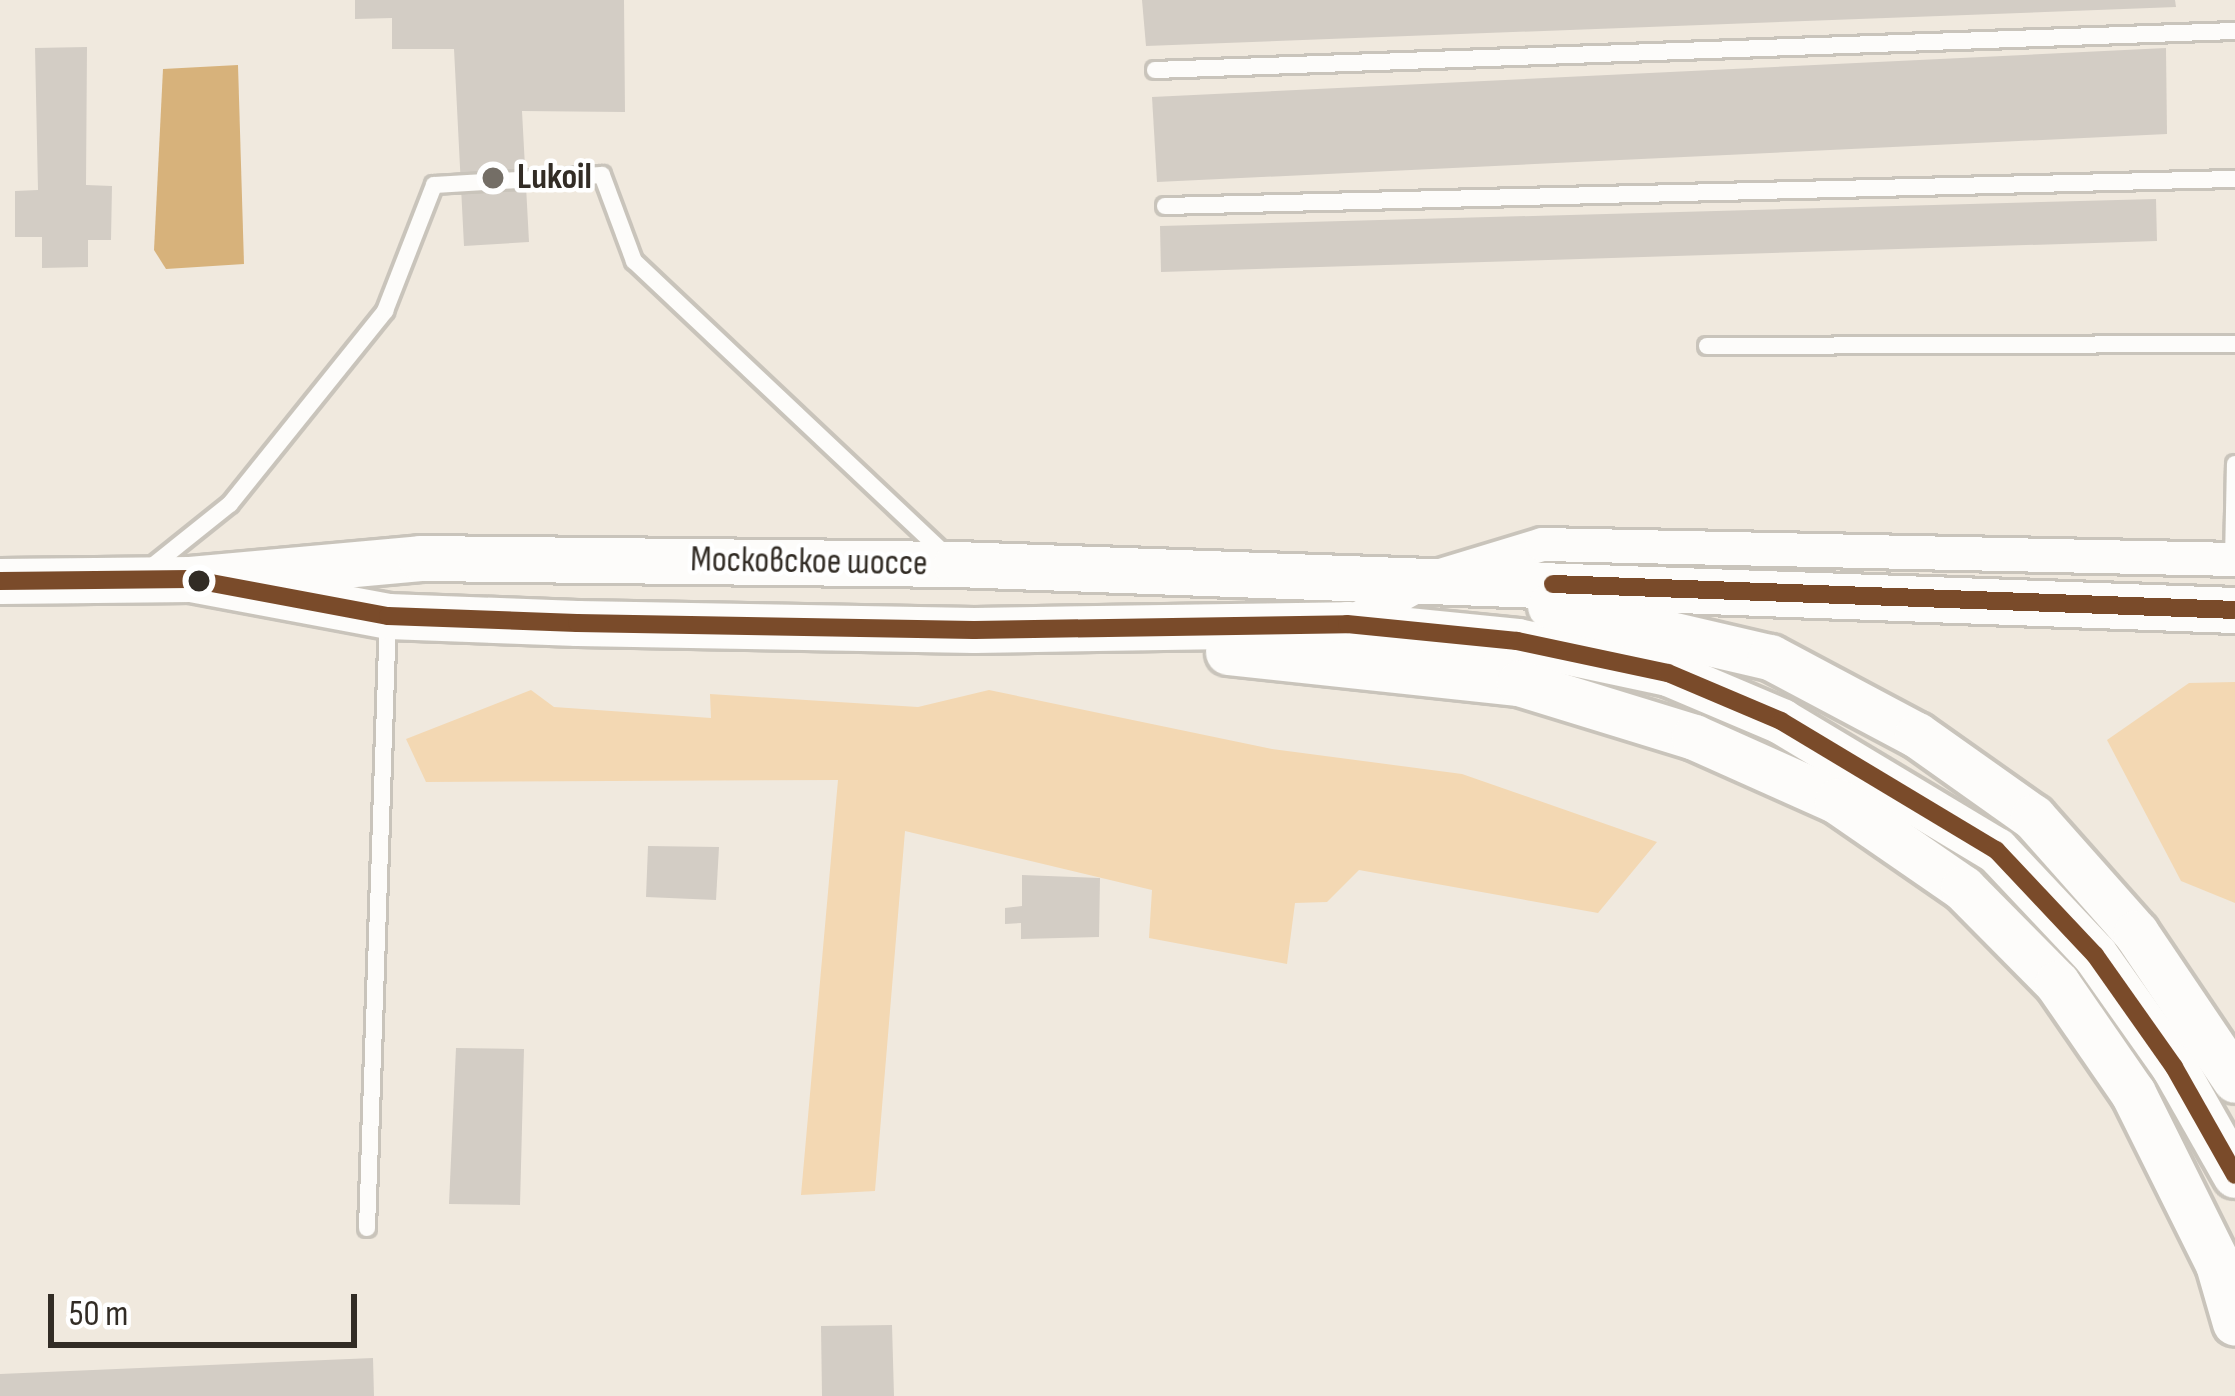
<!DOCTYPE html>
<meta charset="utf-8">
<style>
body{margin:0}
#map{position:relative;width:2235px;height:1396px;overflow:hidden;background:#f0e9de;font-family:"Sofia Sans Condensed",sans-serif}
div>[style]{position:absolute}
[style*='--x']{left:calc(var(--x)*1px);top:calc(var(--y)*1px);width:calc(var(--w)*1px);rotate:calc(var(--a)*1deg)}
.green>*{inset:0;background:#f3d8b3}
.water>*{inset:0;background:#d7b27b}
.building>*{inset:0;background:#d3cdc5}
.roads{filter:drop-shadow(3px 0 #c9c4bb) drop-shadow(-3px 0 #c9c4bb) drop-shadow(0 3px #c9c4bb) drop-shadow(0 -3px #c9c4bb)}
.service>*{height:16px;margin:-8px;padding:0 8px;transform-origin:8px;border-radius:8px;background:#fdfcfa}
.minor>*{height:33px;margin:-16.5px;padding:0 16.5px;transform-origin:16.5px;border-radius:16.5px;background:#fdfcfa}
.secondary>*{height:45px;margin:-22.5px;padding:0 22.5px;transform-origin:22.5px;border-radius:22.5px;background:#fdfcfa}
.bus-1>*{height:18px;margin:-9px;padding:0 9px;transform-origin:9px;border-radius:9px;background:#7a4b2a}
.dots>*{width:33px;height:33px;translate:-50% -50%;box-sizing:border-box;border:6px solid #fff;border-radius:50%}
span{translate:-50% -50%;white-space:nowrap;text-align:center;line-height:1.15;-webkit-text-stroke:9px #fff;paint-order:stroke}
.poi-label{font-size:36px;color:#322c25;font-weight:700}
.left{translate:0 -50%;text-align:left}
.street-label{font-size:36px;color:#322c25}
.scale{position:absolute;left:48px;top:1294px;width:309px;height:54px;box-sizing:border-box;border:6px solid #322c25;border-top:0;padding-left:15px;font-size:36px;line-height:42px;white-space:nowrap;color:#322c25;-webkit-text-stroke:9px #fff;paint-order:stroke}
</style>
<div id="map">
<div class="green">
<i style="clip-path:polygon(2235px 682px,2235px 903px,2181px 881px,2107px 740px,2189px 683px)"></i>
<i style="clip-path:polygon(531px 690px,554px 707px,711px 718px,710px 694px,918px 707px,989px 690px,1272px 749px,1462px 774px,1657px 842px,1598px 913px,1359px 870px,1327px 902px,1295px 903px,1287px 964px,1149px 938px,1152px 890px,905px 831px,875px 1191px,801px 1195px,838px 780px,426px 782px,406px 739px)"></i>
</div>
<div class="water">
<i style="clip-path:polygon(238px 65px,244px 264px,166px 269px,154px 250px,163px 69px)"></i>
</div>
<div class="building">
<i style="clip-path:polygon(355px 0,624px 0,625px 112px,522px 111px,529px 242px,464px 246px,454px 49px,392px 49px,392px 18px,355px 19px)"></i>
<i style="clip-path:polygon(1142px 0,2175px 0,2176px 7px,1146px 46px)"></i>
<i style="clip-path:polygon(87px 47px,86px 185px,112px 186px,111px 240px,88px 240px,88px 267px,42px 268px,42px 237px,15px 237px,15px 191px,38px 190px,35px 48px)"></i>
<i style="clip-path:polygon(2166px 48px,2167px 134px,1157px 182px,1152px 97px)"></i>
<i style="clip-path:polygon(2156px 199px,2157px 241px,1161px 272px,1160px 226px)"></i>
<i style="clip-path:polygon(648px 846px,719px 847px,716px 900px,646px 897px)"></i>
<i style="clip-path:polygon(1022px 875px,1100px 878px,1099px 937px,1021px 939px,1021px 923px,1005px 924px,1005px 908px,1022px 906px)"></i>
<i style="clip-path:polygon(456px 1048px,524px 1049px,520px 1205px,449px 1204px)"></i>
<i style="clip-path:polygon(892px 1325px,894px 1396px,822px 1396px,821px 1326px)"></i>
<i style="clip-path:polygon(373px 1358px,374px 1396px,0 1396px,0 1374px)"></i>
</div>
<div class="roads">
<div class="service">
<i style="--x:1155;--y:70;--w:1081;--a:-2.07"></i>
<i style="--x:1165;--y:206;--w:1070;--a:-1.45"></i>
<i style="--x:1707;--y:346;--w:528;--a:-0.22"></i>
<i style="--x:2233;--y:559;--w:95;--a:-88.8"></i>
<i style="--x:150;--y:568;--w:102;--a:-38.7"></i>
<i style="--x:230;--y:504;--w:248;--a:-51.2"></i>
<i style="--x:385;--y:311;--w:135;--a:-68.7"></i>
<i style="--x:434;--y:185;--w:168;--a:-3.4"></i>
<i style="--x:602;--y:175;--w:92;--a:69.6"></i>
<i style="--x:634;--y:261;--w:430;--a:43.3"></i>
<i style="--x:367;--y:1228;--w:611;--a:-88.03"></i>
</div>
<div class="minor">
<i style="--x:1347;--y:624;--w:95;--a:-29"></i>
<i style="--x:1430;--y:578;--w:117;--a:-16.9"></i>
<i style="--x:1542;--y:544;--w:693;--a:1.24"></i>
</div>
<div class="secondary">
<i style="--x:190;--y:579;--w:201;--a:10.6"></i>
<i style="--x:388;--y:616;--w:189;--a:2.1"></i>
<i style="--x:577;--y:623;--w:397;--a:1"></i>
<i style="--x:974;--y:630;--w:373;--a:-0.9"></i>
<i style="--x:1347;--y:624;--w:171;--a:5.7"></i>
<i style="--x:1517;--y:641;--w:154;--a:12"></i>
<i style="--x:1668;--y:673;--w:123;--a:23"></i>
<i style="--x:1781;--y:721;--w:251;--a:31"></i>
<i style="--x:1996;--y:850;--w:144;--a:46.7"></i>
<i style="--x:2095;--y:955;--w:137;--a:54.8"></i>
<i style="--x:2174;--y:1067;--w:124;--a:60.5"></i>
<i style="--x:0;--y:581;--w:190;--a:-0.6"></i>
<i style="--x:190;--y:579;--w:231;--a:-5.2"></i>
<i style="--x:420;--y:558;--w:536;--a:0.64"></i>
<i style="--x:956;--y:564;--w:1280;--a:2.06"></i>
<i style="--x:1550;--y:606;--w:226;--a:13.1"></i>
<i style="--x:1770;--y:657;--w:166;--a:28"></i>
<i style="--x:1917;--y:735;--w:142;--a:35.3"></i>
<i style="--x:2033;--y:817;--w:155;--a:48.4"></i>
<i style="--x:2136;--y:933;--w:177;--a:56"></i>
<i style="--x:1228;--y:652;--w:293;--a:6.1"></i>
<i style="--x:1519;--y:683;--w:183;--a:17.1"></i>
<i style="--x:1694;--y:737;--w:157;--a:24.1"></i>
<i style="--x:1837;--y:801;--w:153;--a:34.6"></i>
<i style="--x:1963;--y:888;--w:134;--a:45.3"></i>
<i style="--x:2057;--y:983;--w:134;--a:55.4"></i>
<i style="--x:2133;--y:1093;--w:191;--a:63.6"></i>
<i style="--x:2218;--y:1264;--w:61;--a:73.9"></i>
</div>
</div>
<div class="bus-1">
<i style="--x:0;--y:581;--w:190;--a:-0.6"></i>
<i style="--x:190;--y:579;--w:201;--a:10.6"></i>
<i style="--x:388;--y:616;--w:189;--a:2.1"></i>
<i style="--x:577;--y:623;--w:397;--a:1"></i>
<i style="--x:974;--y:630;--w:373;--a:-0.9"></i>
<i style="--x:1347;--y:624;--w:171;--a:5.7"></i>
<i style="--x:1517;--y:641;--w:154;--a:12"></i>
<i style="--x:1668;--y:673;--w:123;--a:23"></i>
<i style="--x:1781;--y:721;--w:251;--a:31"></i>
<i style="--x:1996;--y:850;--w:144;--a:46.7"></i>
<i style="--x:2095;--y:955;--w:137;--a:54.8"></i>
<i style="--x:2174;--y:1067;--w:124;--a:60.5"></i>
<i style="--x:1553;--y:584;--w:682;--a:2.18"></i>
</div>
<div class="dots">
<i style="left:493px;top:178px;background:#746e66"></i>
<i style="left:199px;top:581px;background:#322c25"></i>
</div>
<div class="poi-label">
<span class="left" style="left:517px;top:178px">Lukoil</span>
</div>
<div class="street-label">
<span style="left:809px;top:562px;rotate:1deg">Московское шоссе</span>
</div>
<div class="scale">50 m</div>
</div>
